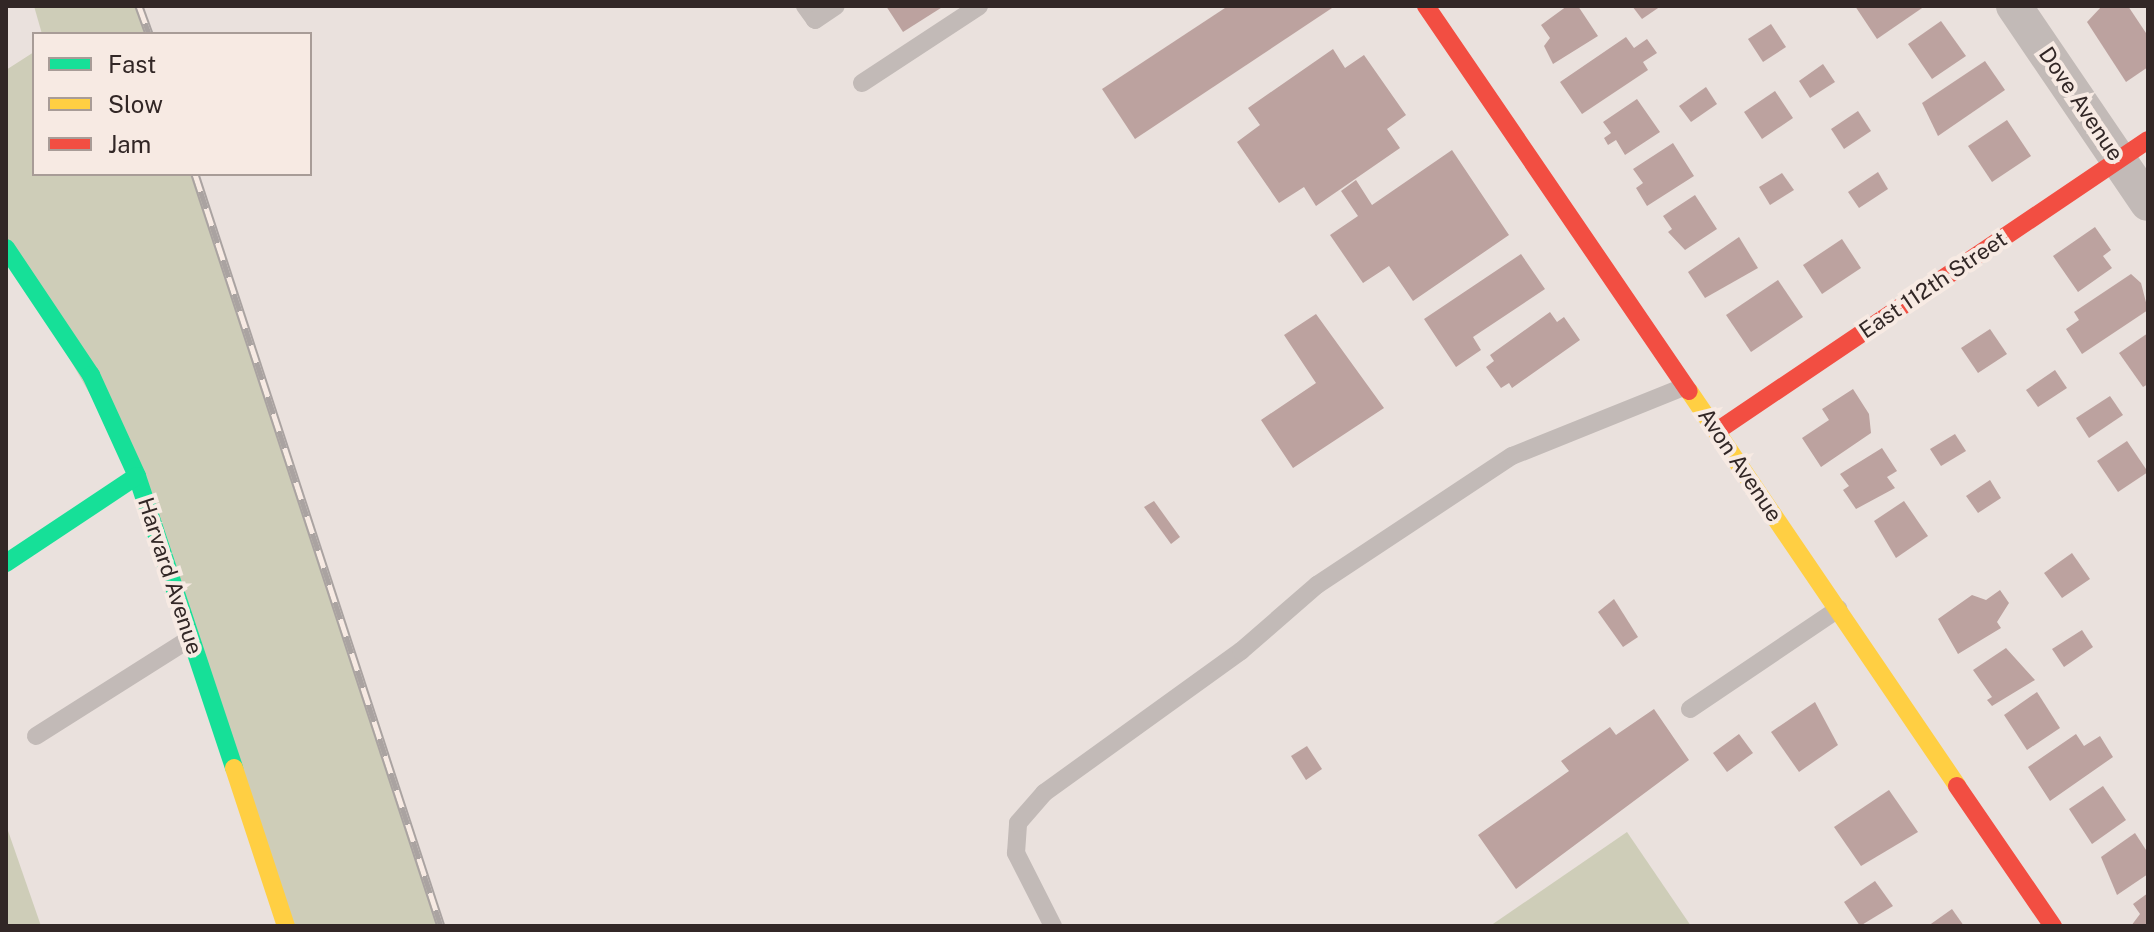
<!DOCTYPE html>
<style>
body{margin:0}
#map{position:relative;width:2154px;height:932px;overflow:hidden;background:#eae1dd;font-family:"Public Sans",sans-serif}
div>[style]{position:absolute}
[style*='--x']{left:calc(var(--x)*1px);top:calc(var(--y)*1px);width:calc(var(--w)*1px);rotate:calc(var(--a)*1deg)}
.green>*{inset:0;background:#cecdb8}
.building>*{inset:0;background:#bca29f}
.lane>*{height:18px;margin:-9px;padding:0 9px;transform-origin:9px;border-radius:9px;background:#c2bab7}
.street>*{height:36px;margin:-18px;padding:0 18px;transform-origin:18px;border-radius:18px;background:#c2bab7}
.fast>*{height:18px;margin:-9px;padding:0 9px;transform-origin:9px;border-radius:9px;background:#16e098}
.slow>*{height:18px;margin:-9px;padding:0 9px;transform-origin:9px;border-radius:9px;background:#ffcf43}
.jam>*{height:18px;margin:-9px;padding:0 9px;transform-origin:9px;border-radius:9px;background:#f24e42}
.rail>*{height:9px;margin-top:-4.5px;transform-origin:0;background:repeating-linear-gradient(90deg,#f7eae3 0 18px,#aaa3a1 0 36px);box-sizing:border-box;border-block:2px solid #aaa3a1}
span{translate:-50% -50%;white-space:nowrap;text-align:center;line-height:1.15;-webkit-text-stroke:8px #f7eae3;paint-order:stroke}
.street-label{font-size:22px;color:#322726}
.frame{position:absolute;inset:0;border:8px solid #322726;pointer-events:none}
.legend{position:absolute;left:32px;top:32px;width:280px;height:144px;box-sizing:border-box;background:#f7eae3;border:2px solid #a89c97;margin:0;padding:10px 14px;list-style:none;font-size:24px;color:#322726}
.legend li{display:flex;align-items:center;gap:16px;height:40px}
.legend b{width:40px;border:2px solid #a89c97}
</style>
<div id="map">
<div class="green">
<i style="clip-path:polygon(34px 6px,139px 6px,149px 34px,42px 34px)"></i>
<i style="clip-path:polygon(34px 52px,34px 174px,195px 174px,441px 926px,286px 926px,137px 476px,6px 248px,6px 70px)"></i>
<i style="clip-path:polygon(6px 825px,41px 926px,6px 926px)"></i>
<i style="clip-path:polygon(1627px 832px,1691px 926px,1490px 926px)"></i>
</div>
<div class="building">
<i style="clip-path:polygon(886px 6px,944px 6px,903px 32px)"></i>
<i style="clip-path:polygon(1228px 6px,1335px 6px,1135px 139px,1102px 89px)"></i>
<i style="clip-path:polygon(1567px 6px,1578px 6px,1598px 36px,1553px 64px,1544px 46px,1550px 38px,1541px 25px)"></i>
<i style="clip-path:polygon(1632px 6px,1661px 6px,1642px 19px)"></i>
<i style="clip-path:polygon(1855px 6px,1925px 6px,1877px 39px)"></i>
<i style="clip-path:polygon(2102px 6px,2128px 6px,2148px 36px,2148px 67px,2126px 82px,2087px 22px)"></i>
<i style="clip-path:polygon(1941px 21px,1966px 56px,1932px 79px,1908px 44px)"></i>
<i style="clip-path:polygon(1771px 24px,1786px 47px,1763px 62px,1748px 39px)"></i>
<i style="clip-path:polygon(1626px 37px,1634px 48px,1647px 39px,1657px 53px,1643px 62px,1648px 70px,1582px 114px,1560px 82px)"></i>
<i style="clip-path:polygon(1333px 49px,1345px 68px,1364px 55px,1406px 115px,1387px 129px,1400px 148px,1316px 206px,1304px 187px,1279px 203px,1237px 142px,1260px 125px,1248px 108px)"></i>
<i style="clip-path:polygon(1985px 61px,2005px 90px,1938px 136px,1922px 103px)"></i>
<i style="clip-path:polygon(1823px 64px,1835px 82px,1810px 98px,1799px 81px)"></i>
<i style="clip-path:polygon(1706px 87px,1717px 104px,1691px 122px,1679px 106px)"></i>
<i style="clip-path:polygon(1775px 91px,1793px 118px,1762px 139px,1744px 112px)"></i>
<i style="clip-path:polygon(1637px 99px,1660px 132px,1625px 155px,1616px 140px,1608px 145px,1604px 138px,1611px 133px,1603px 122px)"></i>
<i style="clip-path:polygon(1858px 111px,1871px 131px,1844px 149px,1831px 129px)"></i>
<i style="clip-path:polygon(2007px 120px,2031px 156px,1992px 182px,1968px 146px)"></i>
<i style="clip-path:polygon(1673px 143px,1694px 176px,1647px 206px,1636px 188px,1643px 183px,1633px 169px)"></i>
<i style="clip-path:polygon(1452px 150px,1509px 235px,1413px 301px,1389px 266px,1363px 283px,1330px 235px,1358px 216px,1341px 191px,1356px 180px,1372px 205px)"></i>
<i style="clip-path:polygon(1878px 172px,1888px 189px,1859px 208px,1848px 192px)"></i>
<i style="clip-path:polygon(1782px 173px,1794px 190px,1770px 205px,1759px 187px)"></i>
<i style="clip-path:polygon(1695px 195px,1717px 229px,1685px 250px,1668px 232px,1672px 229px,1663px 216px)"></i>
<i style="clip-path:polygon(2095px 227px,2111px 250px,2103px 256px,2112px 268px,2078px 292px,2053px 256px)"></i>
<i style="clip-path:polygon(1739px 237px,1758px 268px,1705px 298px,1688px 272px)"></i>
<i style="clip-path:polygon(1842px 239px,1861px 268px,1822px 294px,1803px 265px)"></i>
<i style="clip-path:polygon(1521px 254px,1545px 289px,1473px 337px,1481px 350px,1456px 367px,1424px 319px)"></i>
<i style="clip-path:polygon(2131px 274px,2141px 283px,2148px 310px,2082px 354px,2066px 329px,2079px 320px,2074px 312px)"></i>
<i style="clip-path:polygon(1778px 280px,1803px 317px,1751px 352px,1726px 315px)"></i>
<i style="clip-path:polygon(1550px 312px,1557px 322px,1564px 317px,1580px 340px,1512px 388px,1509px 383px,1501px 388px,1486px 367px,1494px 361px,1490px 355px)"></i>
<i style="clip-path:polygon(1316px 314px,1384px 408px,1293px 468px,1261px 420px,1316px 383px,1284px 335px)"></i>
<i style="clip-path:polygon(1990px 329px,2007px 354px,1978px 373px,1961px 348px)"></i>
<i style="clip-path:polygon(2148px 333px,2148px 384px,2143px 387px,2119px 353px)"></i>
<i style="clip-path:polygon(2055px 370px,2067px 388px,2038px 407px,2026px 390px)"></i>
<i style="clip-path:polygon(1853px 389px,1869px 414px,1871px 433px,1821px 467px,1802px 438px,1829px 420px,1822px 409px)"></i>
<i style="clip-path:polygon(2110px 396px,2123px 415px,2089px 438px,2076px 418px)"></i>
<i style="clip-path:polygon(1955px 434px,1966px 451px,1941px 466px,1930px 449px)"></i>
<i style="clip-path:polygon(2127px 441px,2148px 472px,2118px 492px,2097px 461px)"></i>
<i style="clip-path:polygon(1882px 448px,1897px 471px,1887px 477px,1895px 488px,1856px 509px,1843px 490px,1849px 486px,1840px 474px)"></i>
<i style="clip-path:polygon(1990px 480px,2001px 498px,1978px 513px,1966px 496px)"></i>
<i style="clip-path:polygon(1154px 501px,1180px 537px,1171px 544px,1144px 507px)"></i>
<i style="clip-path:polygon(1904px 501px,1928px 536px,1896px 558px,1874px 521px)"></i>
<i style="clip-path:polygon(2072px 553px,2090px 579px,2062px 598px,2044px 573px)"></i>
<i style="clip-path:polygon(2000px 590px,2009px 603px,1997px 622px,2001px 628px,1958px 654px,1938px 619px,1972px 595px,1986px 600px)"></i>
<i style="clip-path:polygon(1614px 599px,1638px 637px,1623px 647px,1598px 612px)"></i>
<i style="clip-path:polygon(2082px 630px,2093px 647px,2064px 667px,2052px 649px)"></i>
<i style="clip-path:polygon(2006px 648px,2035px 680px,1992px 706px,1987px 700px,1992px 697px,1973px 670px)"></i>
<i style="clip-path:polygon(2037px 692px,2060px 728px,2027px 750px,2004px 715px)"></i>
<i style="clip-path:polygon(1815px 702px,1838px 745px,1799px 772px,1771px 732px)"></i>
<i style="clip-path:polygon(1654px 709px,1689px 760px,1516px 889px,1478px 835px,1569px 771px,1561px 761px,1610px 727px,1616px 735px)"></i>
<i style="clip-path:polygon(1739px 734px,1753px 753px,1727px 772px,1713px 753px)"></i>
<i style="clip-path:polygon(2076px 734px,2084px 746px,2100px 736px,2113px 757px,2050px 801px,2028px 767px)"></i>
<i style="clip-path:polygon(1307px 746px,1322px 769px,1306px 780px,1291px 756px)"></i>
<i style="clip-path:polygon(2103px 786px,2126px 820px,2092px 844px,2069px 809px)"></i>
<i style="clip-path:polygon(1889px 790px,1918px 832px,1861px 866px,1834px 827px)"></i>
<i style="clip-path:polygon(2135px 833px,2148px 853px,2148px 874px,2117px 895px,2101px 857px)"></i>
<i style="clip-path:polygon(1875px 881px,1893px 906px,1860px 926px,1844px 902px)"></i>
<i style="clip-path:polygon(2148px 893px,2148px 926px,2131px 926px,2140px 914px,2133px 904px)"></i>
<i style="clip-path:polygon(1952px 909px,1964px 926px,1928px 926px)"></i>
</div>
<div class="lane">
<i style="--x:805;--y:6;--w:17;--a:54"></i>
<i style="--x:815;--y:20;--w:25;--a:-34"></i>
<i style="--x:862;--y:83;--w:140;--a:-33.3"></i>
<i style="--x:1690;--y:709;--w:179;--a:-34"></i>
<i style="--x:36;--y:736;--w:183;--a:-32.3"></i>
<i style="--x:1053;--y:926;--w:82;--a:-116.9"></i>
<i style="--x:1016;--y:853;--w:30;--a:-86"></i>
<i style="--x:1018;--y:823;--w:40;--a:-49"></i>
<i style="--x:1044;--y:793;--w:243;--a:-35.8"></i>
<i style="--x:1241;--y:651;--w:101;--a:-41"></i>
<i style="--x:1317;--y:585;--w:234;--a:-33.5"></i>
<i style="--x:1512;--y:456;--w:185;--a:-21.9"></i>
</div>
<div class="street">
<i style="--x:2014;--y:6;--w:238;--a:55.8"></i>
</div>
<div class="fast">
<i style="--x:6;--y:248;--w:153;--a:56.2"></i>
<i style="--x:91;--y:375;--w:111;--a:65.5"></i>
<i style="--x:137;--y:476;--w:308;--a:71.6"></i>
<i style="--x:6;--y:563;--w:157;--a:-33.6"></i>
</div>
<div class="slow">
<i style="--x:1689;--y:391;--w:477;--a:55.8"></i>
<i style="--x:234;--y:768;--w:166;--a:71.8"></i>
</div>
<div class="jam">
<i style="--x:1426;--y:6;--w:466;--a:55.7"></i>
<i style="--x:1717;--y:431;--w:520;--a:-34.03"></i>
<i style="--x:1957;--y:786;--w:170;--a:55.6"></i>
</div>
<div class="rail">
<i style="--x:139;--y:6;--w:30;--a:70"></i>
<i style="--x:195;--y:174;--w:791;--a:71.89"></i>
</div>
<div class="street-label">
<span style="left:2081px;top:104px;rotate:56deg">Dove Avenue</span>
<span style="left:1933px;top:285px;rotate:-34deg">East 112th Street</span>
<span style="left:1740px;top:465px;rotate:56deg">Avon Avenue</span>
<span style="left:170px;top:576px;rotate:72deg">Harvard Avenue</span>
</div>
<div class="frame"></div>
<ul class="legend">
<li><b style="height:10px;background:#16e098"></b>Fast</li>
<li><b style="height:10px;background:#ffcf43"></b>Slow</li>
<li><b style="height:10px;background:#f24e42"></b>Jam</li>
</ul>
</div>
